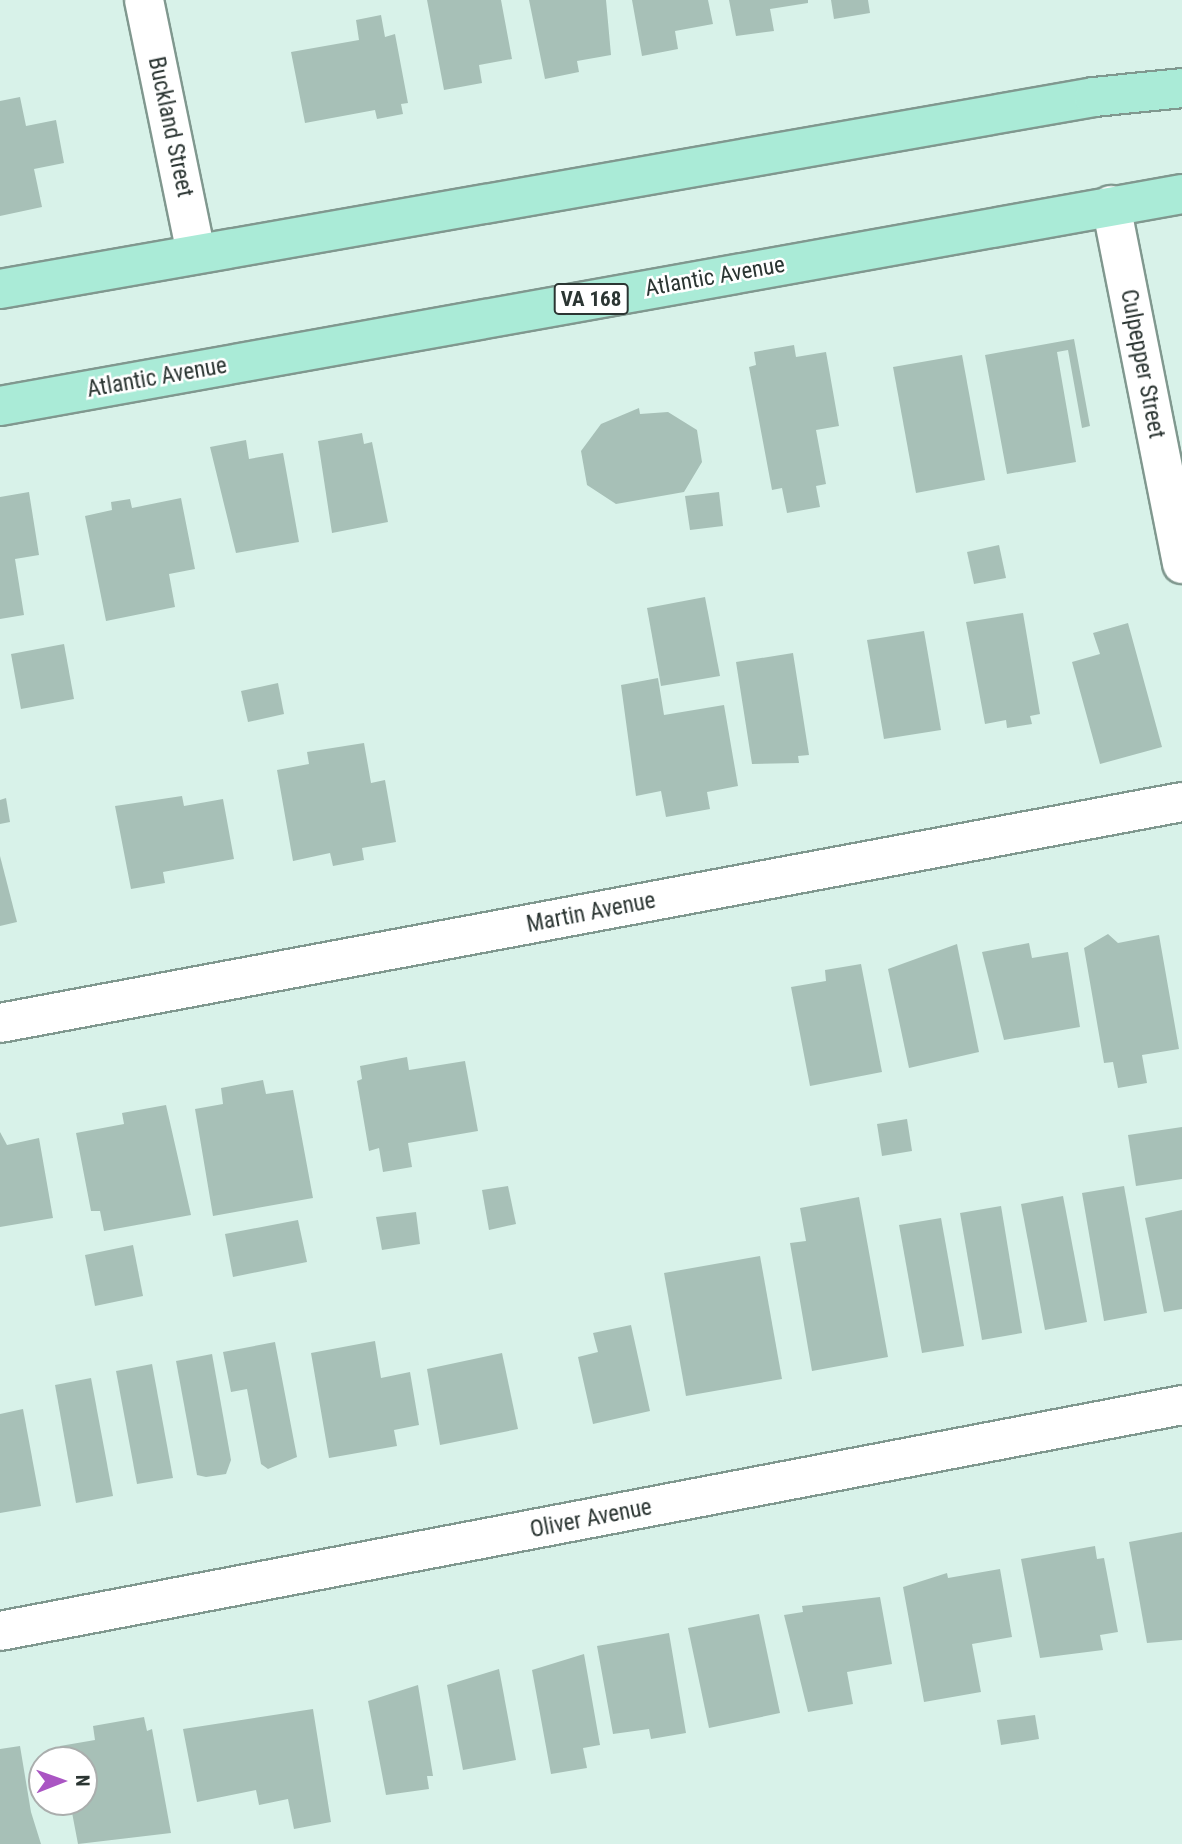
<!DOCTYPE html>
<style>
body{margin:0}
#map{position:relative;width:1182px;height:1844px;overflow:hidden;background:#d8f2e9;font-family:"Roboto Condensed",sans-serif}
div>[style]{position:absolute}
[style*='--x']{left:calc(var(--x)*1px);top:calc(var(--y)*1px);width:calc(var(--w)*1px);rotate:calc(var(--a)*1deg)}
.building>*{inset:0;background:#a7c0b7}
.roads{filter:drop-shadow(2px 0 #80988f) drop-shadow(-2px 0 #80988f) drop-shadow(0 2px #80988f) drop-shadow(0 -2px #80988f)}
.minor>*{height:38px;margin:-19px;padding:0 19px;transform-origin:19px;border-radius:19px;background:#fff}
.major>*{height:38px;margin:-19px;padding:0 19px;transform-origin:19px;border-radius:19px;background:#aaebd7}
span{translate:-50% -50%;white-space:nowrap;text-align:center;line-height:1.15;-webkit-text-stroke:5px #fff;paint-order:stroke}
.shield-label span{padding:2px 5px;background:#fff;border:2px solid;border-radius:5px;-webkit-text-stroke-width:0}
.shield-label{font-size:21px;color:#2b3532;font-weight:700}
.street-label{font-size:23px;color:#2b3532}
.north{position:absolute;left:28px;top:1746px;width:70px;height:70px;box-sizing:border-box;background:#fff;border:2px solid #aaaead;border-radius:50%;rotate:89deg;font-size:19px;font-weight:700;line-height:28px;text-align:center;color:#2b3532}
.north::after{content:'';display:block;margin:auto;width:24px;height:32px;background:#aa55c3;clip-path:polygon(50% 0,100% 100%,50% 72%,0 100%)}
</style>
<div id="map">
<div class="building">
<i style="clip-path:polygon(427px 0,501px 0,512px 59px,479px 65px,482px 83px,444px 90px)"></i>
<i style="clip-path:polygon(529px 0,606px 0,611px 55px,577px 61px,579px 72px,545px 79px)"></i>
<i style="clip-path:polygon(632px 0,708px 0,713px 24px,675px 31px,678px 49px,642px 56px)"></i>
<i style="clip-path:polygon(729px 0,808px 0,808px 3px,770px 9px,774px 31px,736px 36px)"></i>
<i style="clip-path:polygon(831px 0,868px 0,870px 13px,834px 19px)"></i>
<i style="clip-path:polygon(381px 15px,385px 37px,395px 34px,408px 103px,401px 104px,403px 114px,377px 119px,375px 110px,305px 123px,291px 52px,359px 40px,356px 20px)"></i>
<i style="clip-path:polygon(20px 97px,26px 126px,56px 120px,64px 163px,34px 169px,42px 207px,0 216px,0 101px)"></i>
<i style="clip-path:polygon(1074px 339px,1090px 426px,1082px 428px,1068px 350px,1057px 352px,1076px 462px,1007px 474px,985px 355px)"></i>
<i style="clip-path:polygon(794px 345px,796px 357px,826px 352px,839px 426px,816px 430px,826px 484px,816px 486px,820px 507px,787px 513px,782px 488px,772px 490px,749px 367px,756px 365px,754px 352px)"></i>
<i style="clip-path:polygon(962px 355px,985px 480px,916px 493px,893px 367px)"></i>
<i style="clip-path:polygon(639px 408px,640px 414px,668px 412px,697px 430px,702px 462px,684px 492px,616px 504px,587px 485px,581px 451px,601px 424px)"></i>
<i style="clip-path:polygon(362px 433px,364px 444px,372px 442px,388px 522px,332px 533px,318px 441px)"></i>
<i style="clip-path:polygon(246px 440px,249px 459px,283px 453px,299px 542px,236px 553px,210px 447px)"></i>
<i style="clip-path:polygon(29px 492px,39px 555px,15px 559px,24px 615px,0 619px,0 497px)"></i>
<i style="clip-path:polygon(719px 492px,723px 526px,690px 530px,685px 496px)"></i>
<i style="clip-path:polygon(181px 498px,195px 569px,169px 574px,175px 607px,106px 621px,85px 516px,112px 510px,111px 502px,130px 499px,132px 508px)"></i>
<i style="clip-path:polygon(999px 545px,1006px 578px,974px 584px,967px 552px)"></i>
<i style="clip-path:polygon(705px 597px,720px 676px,661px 686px,647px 608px)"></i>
<i style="clip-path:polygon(1023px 613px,1040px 714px,1030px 716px,1032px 724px,1007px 728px,1006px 720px,985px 724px,966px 622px)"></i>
<i style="clip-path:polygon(1128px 623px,1162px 747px,1100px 764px,1072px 662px,1100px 654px,1093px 633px)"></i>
<i style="clip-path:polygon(924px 631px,941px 730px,884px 739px,867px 640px)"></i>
<i style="clip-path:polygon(64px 644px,74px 699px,21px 709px,11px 654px)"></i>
<i style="clip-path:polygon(793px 653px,809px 755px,798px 756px,799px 763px,752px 764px,736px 662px)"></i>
<i style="clip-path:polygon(658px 678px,664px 715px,724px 705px,738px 786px,707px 792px,710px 809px,666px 817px,661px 791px,636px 796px,621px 685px)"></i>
<i style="clip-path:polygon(278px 683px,284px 714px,248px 722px,241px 691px)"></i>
<i style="clip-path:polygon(364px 743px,371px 783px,385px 780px,396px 842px,362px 848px,364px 860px,333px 866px,330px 853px,293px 861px,277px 770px,309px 764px,307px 752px)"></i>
<i style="clip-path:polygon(182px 796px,184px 806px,223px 799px,234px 859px,163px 872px,165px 883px,131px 889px,115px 806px)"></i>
<i style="clip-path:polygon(6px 798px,10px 822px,0 824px,0 800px)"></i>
<i style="clip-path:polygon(0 856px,17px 922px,0 926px)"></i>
<i style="clip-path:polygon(1108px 934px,1118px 943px,1159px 935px,1179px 1049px,1142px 1055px,1147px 1083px,1118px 1088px,1113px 1062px,1104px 1063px,1084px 948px)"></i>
<i style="clip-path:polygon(1029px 943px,1032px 958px,1068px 952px,1080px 1027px,1004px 1040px,982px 952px)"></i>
<i style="clip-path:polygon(957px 944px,979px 1052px,909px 1068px,888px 969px)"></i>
<i style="clip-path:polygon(861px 964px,882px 1072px,810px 1086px,791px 987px,826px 981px,825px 970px)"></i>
<i style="clip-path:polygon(407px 1057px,409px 1070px,465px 1061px,478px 1131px,408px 1143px,412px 1167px,383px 1172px,379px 1148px,369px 1151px,357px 1081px,362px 1079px,360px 1066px)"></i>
<i style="clip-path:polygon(263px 1080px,266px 1094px,293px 1090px,313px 1198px,213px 1216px,195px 1109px,223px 1104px,221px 1088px)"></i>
<i style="clip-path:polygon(166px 1105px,191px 1215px,104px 1231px,100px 1211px,91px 1211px,76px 1133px,124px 1124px,122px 1113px)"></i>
<i style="clip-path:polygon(907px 1119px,912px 1151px,882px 1156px,877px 1124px)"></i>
<i style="clip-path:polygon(1182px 1127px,1182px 1179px,1136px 1186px,1128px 1135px)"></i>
<i style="clip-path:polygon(0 1132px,7px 1145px,39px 1138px,53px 1218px,0 1227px)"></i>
<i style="clip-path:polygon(508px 1186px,516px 1224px,489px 1230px,482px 1190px)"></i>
<i style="clip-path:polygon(1124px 1186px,1147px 1313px,1104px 1321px,1082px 1193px)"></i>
<i style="clip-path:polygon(1063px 1196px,1087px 1322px,1045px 1330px,1021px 1204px)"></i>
<i style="clip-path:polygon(859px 1197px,888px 1357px,812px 1371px,790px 1243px,806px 1241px,800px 1208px)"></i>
<i style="clip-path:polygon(1001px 1206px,1022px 1333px,982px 1340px,960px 1213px)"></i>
<i style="clip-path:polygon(1182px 1210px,1182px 1309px,1164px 1312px,1145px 1218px)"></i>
<i style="clip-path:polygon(416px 1212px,420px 1244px,382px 1250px,376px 1217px)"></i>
<i style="clip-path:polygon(941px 1218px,964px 1346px,922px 1353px,899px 1225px)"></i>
<i style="clip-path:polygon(298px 1220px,307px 1262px,233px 1277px,225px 1234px)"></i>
<i style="clip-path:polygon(133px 1245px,143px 1296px,95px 1306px,85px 1255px)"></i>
<i style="clip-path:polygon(760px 1256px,782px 1379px,686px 1396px,664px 1273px)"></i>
<i style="clip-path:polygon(631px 1325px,650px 1411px,593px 1424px,578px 1357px,598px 1352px,593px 1333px)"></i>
<i style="clip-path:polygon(375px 1341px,381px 1378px,410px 1372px,419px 1425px,394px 1430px,397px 1446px,329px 1458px,311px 1353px)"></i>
<i style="clip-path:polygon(275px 1342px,297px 1457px,268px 1469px,261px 1464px,247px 1389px,231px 1392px,223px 1352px)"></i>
<i style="clip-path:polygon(502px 1353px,518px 1429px,440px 1445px,427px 1369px)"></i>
<i style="clip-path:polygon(212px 1354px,231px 1460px,226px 1474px,206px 1477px,197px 1475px,176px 1361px)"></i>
<i style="clip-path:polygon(152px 1364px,173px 1478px,137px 1484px,116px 1371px)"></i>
<i style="clip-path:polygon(91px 1378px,113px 1496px,76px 1503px,55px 1385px)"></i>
<i style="clip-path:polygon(23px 1409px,41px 1506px,0 1513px,0 1414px)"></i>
<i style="clip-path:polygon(1182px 1532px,1182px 1640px,1147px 1643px,1129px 1542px)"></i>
<i style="clip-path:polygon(1095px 1546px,1097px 1559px,1104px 1558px,1118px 1632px,1100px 1635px,1103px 1650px,1040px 1658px,1021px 1559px)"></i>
<i style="clip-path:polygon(1000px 1569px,1012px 1637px,972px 1644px,981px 1692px,924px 1702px,903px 1587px,947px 1573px,948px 1578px)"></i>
<i style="clip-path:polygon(880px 1597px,892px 1664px,847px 1672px,853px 1704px,808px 1712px,784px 1615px,803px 1612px,802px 1606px)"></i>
<i style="clip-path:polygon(759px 1614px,780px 1713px,709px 1728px,688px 1628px)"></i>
<i style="clip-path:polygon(669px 1633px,686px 1733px,651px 1739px,649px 1729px,613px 1734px,597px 1646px)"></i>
<i style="clip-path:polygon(584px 1654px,600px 1745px,583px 1748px,587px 1768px,551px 1774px,532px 1670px)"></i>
<i style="clip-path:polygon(499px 1669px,516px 1760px,463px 1770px,447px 1685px)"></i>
<i style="clip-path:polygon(418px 1685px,433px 1776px,427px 1776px,429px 1789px,386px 1795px,368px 1701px)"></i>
<i style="clip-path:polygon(313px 1709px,331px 1822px,294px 1829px,288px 1799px,259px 1805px,256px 1790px,197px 1802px,183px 1729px)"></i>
<i style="clip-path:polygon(1035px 1715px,1039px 1739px,1001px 1745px,997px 1720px)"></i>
<i style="clip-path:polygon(144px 1717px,147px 1731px,152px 1729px,171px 1833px,78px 1844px,70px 1802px,84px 1802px,84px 1760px,63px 1760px,60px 1746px,95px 1740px,93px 1726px)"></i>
<i style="clip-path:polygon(20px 1746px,31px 1812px,41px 1844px,0 1844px,0 1749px)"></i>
</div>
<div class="roads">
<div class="minor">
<i style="--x:144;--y:0;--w:258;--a:78.4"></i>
<i style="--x:1111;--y:205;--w:366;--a:78.8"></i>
<i style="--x:0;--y:1023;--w:1202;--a:-10.59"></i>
<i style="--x:0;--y:1631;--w:1203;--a:-10.82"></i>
</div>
<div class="major">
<i style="--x:0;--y:289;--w:1111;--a:-9.95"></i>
<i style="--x:1094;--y:97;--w:88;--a:-5.8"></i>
<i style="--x:0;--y:406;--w:1201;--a:-10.17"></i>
</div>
</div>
<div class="shield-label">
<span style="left:591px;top:299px">VA 168</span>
</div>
<div class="street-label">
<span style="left:170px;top:127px;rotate:78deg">Buckland Street</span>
<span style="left:715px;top:277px;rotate:-10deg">Atlantic Avenue</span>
<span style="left:1142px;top:364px;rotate:79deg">Culpepper Street</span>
<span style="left:157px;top:378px;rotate:-10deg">Atlantic Avenue</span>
<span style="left:591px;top:913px;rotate:-11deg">Martin Avenue</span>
<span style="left:591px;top:1519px;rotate:-11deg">Oliver Avenue</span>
</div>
<div class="north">N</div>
</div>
